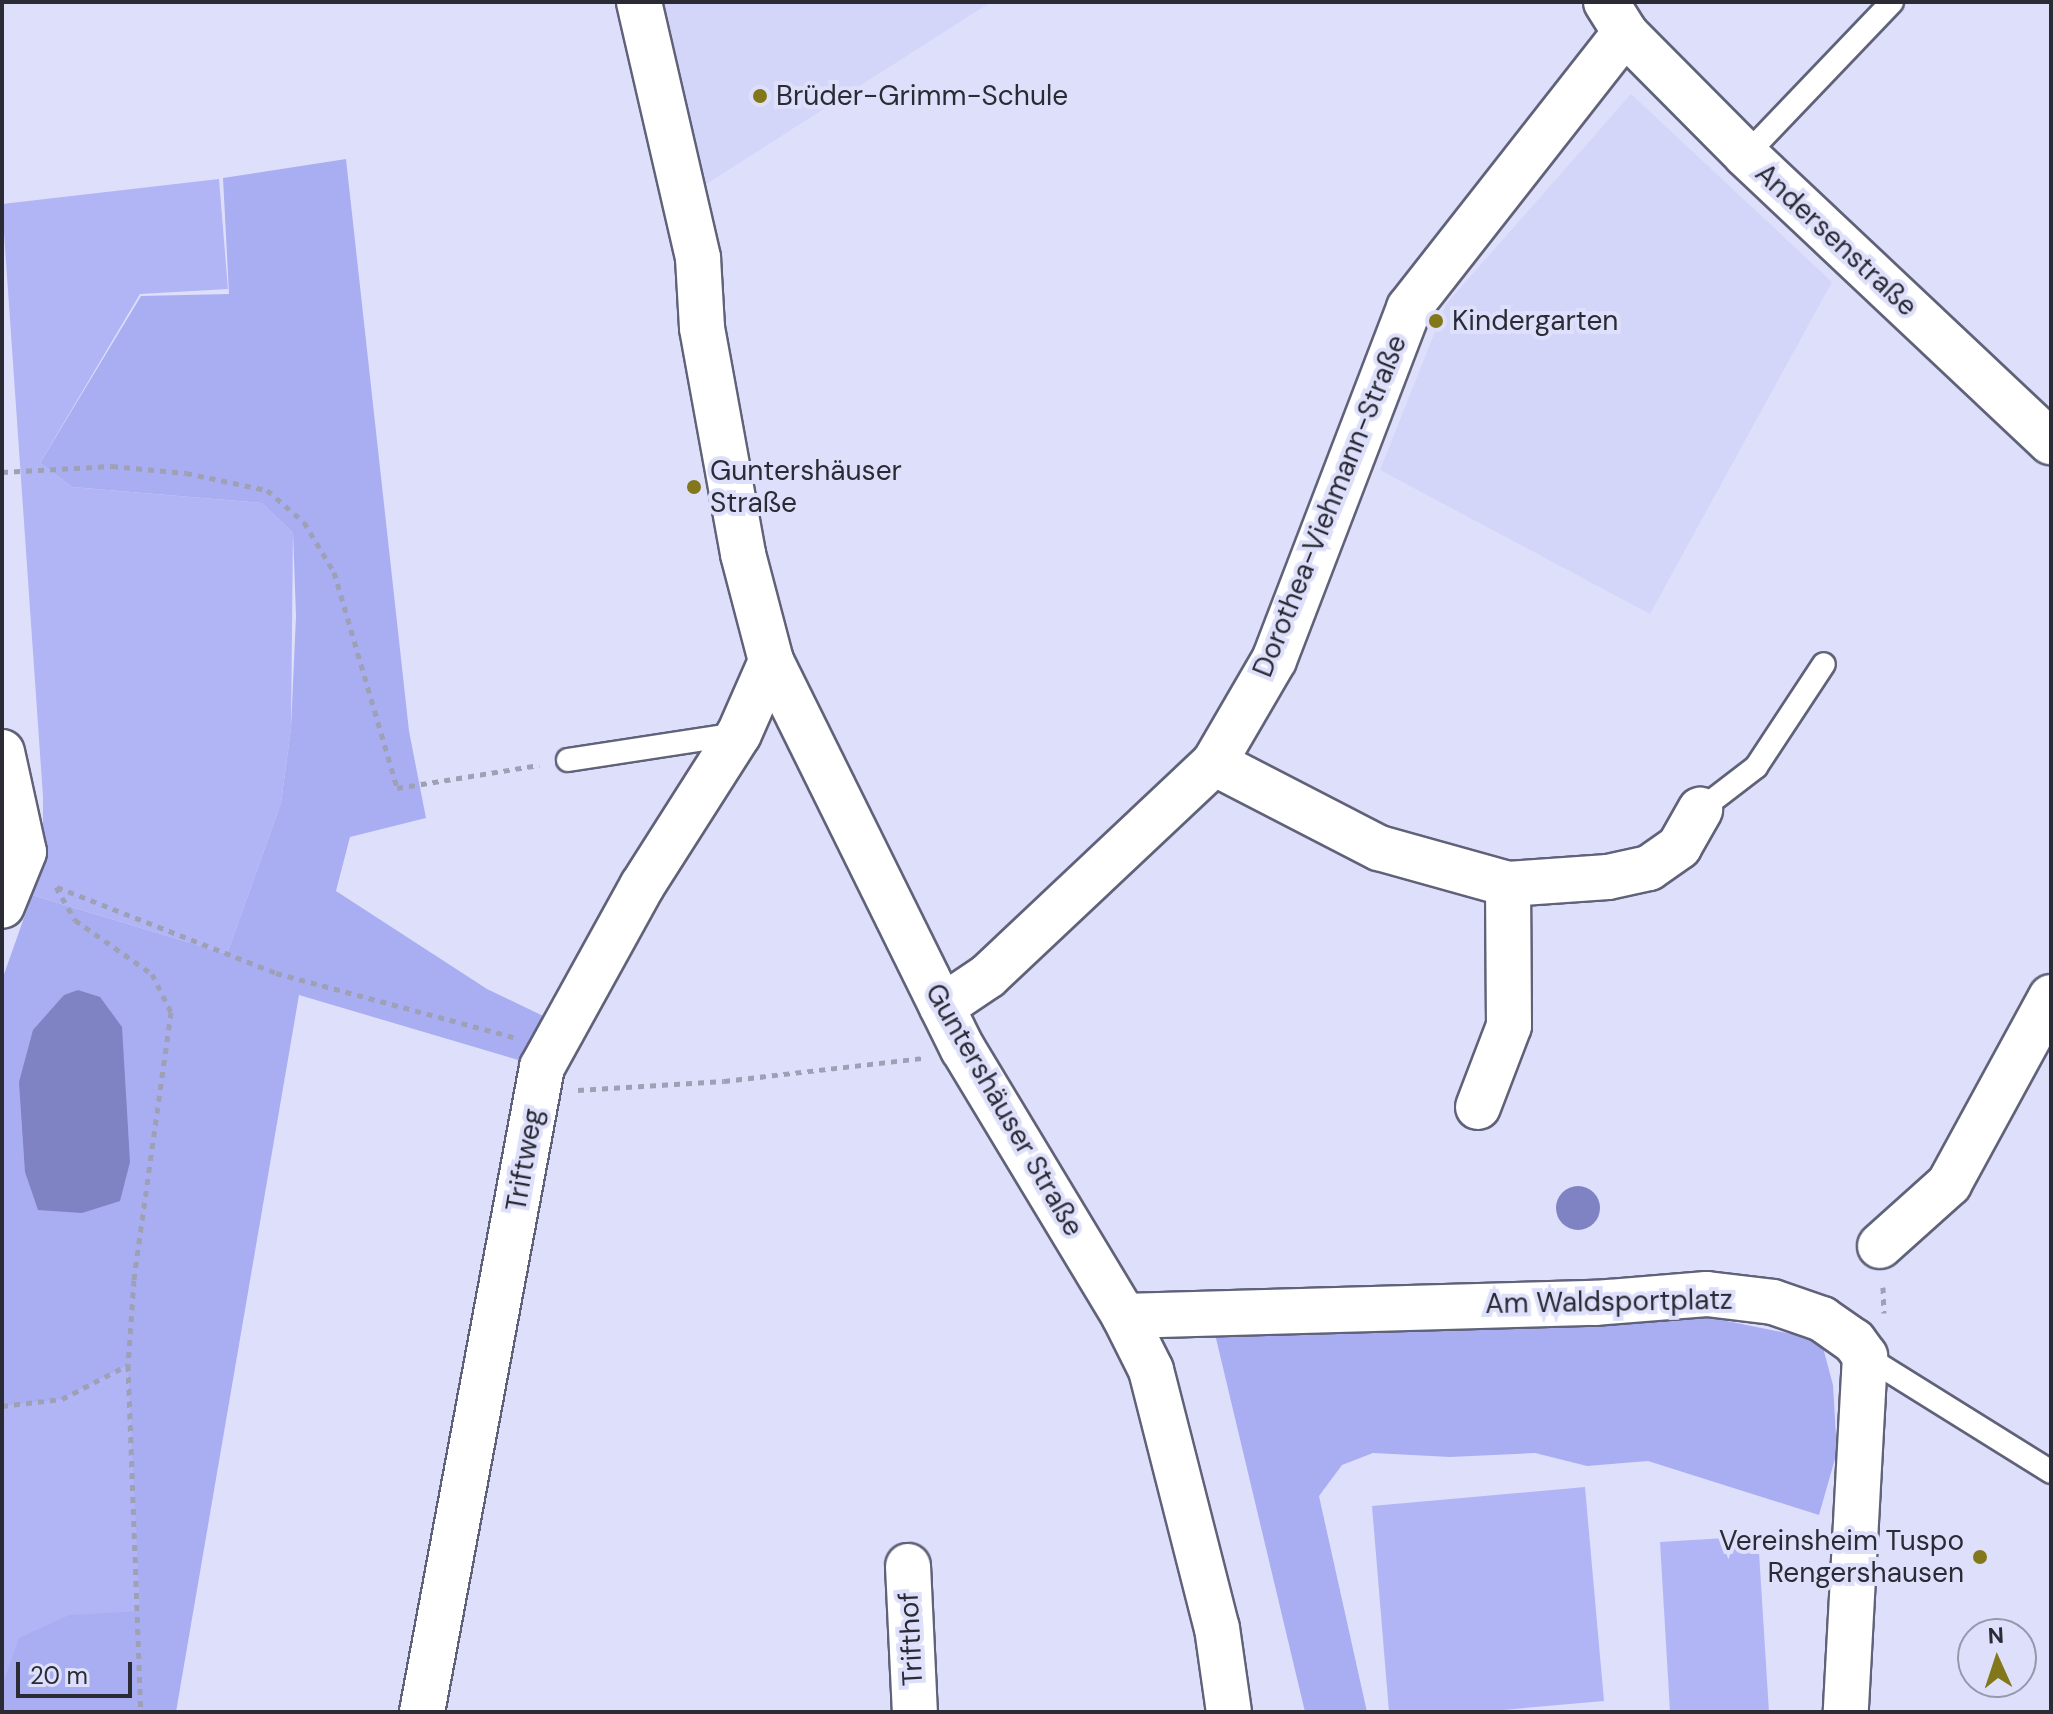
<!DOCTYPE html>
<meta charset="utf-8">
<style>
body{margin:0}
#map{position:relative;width:2053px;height:1714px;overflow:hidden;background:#dee0fb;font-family:"DM Sans",sans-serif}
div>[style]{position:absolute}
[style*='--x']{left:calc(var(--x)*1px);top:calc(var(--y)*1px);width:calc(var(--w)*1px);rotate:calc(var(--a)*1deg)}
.built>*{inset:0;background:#d3d6f8}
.green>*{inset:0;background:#b1b5f6}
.forest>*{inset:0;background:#a9aef2}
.water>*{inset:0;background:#7f82c3}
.round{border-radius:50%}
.path>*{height:5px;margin-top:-2.5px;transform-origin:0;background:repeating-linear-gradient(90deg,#9ea0b5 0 6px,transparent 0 12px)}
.roads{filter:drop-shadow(2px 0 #606279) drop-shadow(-2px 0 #606279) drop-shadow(0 2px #606279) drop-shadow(0 -2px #606279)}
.service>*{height:22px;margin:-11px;padding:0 11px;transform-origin:11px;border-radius:11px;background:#fff}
.minor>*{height:44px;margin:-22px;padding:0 22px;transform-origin:22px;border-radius:22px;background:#fff}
.tertiary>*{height:44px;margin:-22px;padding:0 22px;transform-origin:22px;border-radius:22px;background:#fff}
.dots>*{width:22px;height:22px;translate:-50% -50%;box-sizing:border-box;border:4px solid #dee0fb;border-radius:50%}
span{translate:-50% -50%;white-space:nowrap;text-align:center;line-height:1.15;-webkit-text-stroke:8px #dee0fb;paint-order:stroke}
.poi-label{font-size:28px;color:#2a2b35}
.left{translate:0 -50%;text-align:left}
.right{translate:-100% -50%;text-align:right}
.street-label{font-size:28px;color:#2a2b35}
.frame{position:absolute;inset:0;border:4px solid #2a2b35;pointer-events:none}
.north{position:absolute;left:1957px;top:1618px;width:80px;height:80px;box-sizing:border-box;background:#dee0fb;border:2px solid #9698ac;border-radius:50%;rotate:357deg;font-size:22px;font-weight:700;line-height:32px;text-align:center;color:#2a2b35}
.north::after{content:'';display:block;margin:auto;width:28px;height:36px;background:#82771b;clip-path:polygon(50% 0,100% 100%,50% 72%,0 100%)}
.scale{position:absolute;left:16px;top:1662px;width:116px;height:36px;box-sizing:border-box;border:4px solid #2a2b35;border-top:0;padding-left:10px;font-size:24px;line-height:28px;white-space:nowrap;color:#2a2b35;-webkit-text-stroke:6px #dee0fb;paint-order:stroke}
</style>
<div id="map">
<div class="built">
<i style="clip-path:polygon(654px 2px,991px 2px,697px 190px)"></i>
<i style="clip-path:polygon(1631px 94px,1832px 282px,1650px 614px,1380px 470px,1446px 304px)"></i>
</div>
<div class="green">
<i style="clip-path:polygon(219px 179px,228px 289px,140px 294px,40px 463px,72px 487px,262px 503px,293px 533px,291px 728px,281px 803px,227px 954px,32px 895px,43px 840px,43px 797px,2px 204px)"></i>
<i style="clip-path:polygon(2px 1204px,245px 1255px,168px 1712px,2px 1712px)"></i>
<i style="clip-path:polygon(1585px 1487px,1604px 1701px,1480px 1712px,1389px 1712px,1372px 1506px)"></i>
<i style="clip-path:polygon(1758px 1536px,1769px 1712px,1670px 1712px,1660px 1542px)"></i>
</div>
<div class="forest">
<i style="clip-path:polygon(346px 159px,409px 731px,426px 818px,350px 837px,336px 891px,487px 989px,562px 1025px,542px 1067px,299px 995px,176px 1712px,2px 1712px,2px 1686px,19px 1638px,69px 1615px,140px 1611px,128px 1365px,62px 1399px,2px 1406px,2px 980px,32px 895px,227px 954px,281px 803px,291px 728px,296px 616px,293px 533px,262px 503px,72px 487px,40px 463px,141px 296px,229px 294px,223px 178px)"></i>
<i style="clip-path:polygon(1687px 1313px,1821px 1340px,1833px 1385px,1837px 1452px,1819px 1515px,1648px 1461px,1587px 1466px,1535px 1453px,1450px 1457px,1373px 1453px,1342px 1465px,1319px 1496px,1367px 1712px,1305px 1712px,1214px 1330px)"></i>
</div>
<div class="water">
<i style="clip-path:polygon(78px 990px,100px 997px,122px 1027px,130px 1162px,120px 1201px,82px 1213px,38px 1210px,25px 1172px,19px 1082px,33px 1030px,64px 995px)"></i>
<i class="round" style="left:1556px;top:1186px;width:44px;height:44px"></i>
</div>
<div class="path">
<i style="--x:2;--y:472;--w:110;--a:-3.1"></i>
<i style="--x:112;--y:466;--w:74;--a:5.4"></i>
<i style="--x:186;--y:473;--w:83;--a:11.9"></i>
<i style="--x:267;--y:490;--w:49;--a:40.9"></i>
<i style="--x:304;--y:522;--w:58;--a:59"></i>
<i style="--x:334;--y:572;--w:225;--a:73.7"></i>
<i style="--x:397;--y:788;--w:144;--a:-9.2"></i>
<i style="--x:56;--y:887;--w:38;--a:60"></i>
<i style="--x:75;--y:920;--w:94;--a:35"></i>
<i style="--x:152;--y:974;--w:42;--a:63.4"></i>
<i style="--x:171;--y:1012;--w:271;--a:97.9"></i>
<i style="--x:134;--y:1280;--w:85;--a:94"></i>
<i style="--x:128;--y:1365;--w:347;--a:87.9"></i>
<i style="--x:57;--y:887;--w:235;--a:21.4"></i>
<i style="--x:276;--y:973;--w:246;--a:15.1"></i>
<i style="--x:578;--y:1090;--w:146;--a:-3.5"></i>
<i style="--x:724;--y:1081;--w:199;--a:-6.6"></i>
<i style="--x:1883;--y:1287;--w:26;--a:88"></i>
<i style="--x:2;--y:1406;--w:60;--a:-6.7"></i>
<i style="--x:62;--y:1399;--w:74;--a:-27.3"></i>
</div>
<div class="roads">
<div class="service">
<i style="--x:1746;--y:155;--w:211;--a:-46.3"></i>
<i style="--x:568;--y:760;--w:171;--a:-8.7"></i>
<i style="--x:1700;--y:810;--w:71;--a:-37.5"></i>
<i style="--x:1756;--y:767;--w:123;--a:-56.6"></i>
<i style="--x:1865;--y:1356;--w:219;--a:31.9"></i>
</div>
<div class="minor">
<i style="--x:1606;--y:2;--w:36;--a:58"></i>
<i style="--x:1625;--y:33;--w:172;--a:45.2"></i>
<i style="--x:1746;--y:155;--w:419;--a:43.3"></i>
<i style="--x:2;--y:752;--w:102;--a:77.6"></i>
<i style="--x:24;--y:852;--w:58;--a:112.2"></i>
<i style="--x:1214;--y:763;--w:186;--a:27.3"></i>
<i style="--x:1379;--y:848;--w:134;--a:15.6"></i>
<i style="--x:1508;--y:884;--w:100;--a:-4"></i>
<i style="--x:1608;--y:877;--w:42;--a:-12.4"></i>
<i style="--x:1649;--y:868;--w:37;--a:-35"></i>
<i style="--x:1679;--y:847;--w:43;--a:-60.4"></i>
<i style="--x:942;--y:1007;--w:55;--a:-34"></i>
<i style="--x:988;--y:976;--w:311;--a:-43.3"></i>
<i style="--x:1214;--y:763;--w:119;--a:-59.8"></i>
<i style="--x:1274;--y:660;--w:377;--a:-69"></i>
<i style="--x:1409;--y:308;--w:350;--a:-51.9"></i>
<i style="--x:1478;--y:1107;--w:87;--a:-69.1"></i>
<i style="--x:1509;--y:1026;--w:142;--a:-90.4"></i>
<i style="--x:1880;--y:1246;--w:93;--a:-41.9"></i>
<i style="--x:1949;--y:1184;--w:213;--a:-61.4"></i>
<i style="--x:1124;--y:1316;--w:471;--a:-1.6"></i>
<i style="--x:1595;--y:1303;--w:112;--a:-4.6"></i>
<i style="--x:1707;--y:1294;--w:66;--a:6.9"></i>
<i style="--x:1773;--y:1302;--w:52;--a:19.1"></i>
<i style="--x:1822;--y:1319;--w:39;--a:35"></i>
<i style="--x:1854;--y:1341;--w:19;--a:54"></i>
<i style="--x:1865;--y:1356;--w:357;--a:93.1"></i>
<i style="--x:908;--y:1566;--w:146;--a:87.3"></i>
<i style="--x:422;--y:1712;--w:656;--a:-79.46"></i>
<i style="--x:542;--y:1067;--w:207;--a:-61.1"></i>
<i style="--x:642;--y:886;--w:180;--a:-57.5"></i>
<i style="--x:739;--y:734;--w:80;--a:-66.3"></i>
</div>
<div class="tertiary">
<i style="--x:639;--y:2;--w:263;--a:77"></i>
<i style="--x:698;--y:258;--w:70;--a:86.7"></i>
<i style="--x:702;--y:328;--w:230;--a:79.7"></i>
<i style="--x:743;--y:554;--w:111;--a:75.3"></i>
<i style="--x:771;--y:661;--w:433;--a:63.7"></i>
<i style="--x:963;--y:1049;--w:312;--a:58.9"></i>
<i style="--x:1124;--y:1316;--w:60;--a:63.4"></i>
<i style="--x:1151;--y:1370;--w:266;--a:75.7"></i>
<i style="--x:1217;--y:1628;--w:85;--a:81.9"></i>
</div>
</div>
<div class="dots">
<i style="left:760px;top:96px;background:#82771b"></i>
<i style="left:1436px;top:321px;background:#82771b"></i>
<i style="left:694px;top:487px;background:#82771b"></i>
<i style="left:1980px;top:1557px;background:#82771b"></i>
</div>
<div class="poi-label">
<span class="left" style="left:776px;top:96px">Brüder-Grimm-Schule</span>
<span class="left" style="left:1452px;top:321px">Kindergarten</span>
<span class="left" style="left:710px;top:487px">Guntershäuser<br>Straße</span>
<span class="right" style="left:1964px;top:1557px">Vereinsheim Tuspo<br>Rengershausen</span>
</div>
<div class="street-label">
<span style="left:1836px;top:240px;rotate:43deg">Andersenstraße</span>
<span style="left:1330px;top:506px;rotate:-68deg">Dorothea-Viehmann-Straße</span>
<span style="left:1004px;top:1110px;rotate:60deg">Guntershäuser Straße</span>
<span style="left:525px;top:1160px;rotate:-80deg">Triftweg</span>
<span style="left:1609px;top:1302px;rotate:-1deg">Am Waldsportplatz</span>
<span style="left:911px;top:1639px;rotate:-93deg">Trifthof</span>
</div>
<div class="frame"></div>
<div class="north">N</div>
<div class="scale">20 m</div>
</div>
